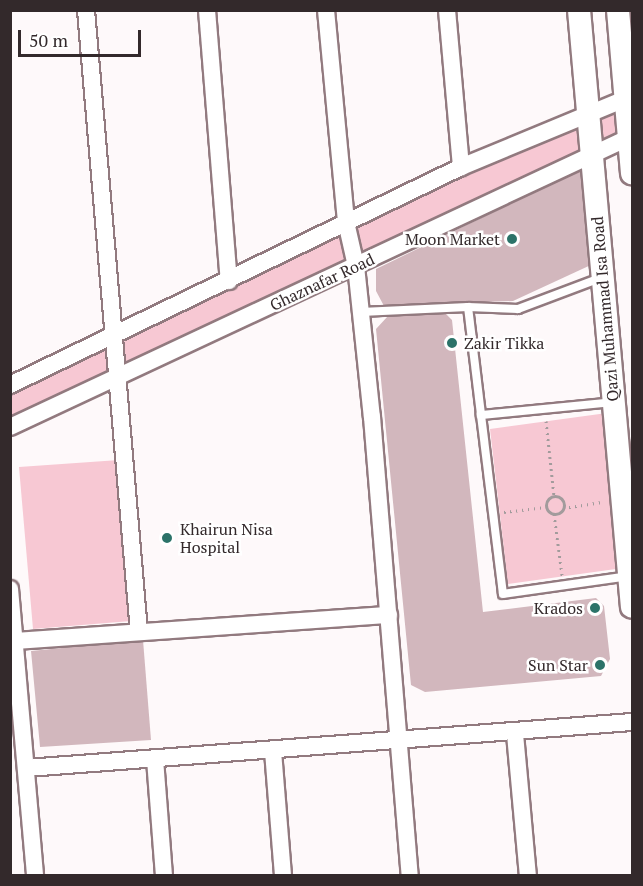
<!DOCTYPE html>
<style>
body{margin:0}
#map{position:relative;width:643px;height:886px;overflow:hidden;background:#fef9fa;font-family:"PT Serif",serif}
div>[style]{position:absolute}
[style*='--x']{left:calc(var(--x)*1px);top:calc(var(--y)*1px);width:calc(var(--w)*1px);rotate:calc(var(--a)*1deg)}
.green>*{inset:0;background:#f7c8d3}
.building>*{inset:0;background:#d2b7bd}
.path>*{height:3px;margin-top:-1.5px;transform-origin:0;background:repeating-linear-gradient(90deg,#a29b9c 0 1.5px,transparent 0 6px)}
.path>.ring{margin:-1.5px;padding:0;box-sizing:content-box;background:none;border:3px solid #a29b9c;border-radius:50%}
.roads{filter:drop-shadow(2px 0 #927a7f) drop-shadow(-2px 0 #927a7f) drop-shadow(0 2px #927a7f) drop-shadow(0 -2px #927a7f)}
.lane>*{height:8px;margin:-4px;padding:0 4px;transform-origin:4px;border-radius:4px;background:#fff}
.street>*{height:16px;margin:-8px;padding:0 8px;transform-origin:8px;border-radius:8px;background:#fff}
.secondary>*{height:22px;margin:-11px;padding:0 11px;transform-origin:11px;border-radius:11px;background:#fff}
.dots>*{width:16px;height:16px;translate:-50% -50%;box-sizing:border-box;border:3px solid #fff;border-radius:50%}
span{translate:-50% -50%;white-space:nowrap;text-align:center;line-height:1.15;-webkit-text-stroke:5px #fff;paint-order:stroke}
.poi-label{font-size:16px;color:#33292b}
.right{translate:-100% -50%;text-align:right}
.left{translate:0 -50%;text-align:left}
.street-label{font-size:16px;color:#33292b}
.frame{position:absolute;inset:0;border:12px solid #33292b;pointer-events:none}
.scale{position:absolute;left:18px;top:30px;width:123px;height:27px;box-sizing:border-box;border:3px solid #33292b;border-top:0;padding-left:8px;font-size:18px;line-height:21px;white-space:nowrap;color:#33292b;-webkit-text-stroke:4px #fff;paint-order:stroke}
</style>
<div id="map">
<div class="green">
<i style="clip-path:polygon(632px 92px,632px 125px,11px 424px,10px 386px)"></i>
<i style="clip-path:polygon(607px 413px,623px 568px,508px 584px,490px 429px)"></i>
<i style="clip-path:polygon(119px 460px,131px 621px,33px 629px,19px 467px)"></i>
</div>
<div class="building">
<i style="clip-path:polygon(584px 168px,593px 264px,513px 301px,384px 306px,376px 291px,376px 269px)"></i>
<i style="clip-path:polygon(441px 309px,452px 320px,483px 612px,596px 598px,604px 606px,610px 659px,601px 676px,425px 692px,411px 685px,376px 329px,388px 316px)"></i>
<i style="clip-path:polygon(143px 640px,151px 740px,40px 747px,31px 651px)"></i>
</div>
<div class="path">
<i style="--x:546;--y:421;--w:75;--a:83.9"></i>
<i class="ring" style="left:546px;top:496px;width:15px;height:15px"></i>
<i style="--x:563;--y:508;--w:40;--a:-8.5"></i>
<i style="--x:504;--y:512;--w:42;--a:-6.8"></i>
<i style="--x:554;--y:514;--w:62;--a:82.5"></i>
</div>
<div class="roads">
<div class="lane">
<i style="--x:468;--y:307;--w:50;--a:2.3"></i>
<i style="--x:518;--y:309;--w:88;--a:-20.7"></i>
<i style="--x:361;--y:312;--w:107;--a:-2.7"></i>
<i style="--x:468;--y:307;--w:109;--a:83.1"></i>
<i style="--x:614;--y:402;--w:134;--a:174.4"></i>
<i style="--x:481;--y:415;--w:180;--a:83"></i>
<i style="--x:503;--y:594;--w:127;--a:-8.1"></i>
</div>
<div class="street">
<i style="--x:86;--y:10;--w:624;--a:85.13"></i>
<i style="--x:207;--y:10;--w:272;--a:85.4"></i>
<i style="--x:326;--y:10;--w:213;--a:84.6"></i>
<i style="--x:346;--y:222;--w:45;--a:77.2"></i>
<i style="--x:356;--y:266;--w:152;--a:84"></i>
<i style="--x:372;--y:417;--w:461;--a:85.3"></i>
<i style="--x:447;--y:10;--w:158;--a:84.9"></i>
<i style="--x:10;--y:385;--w:501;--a:-25.8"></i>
<i style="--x:461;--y:167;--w:185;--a:-22.5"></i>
<i style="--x:10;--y:427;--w:687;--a:-25.07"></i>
<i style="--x:10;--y:589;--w:288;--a:85"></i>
<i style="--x:16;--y:641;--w:374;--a:-4"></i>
<i style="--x:515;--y:734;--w:143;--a:84.8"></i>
<i style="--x:273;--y:751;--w:125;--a:85.4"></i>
<i style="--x:155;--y:759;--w:117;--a:85.6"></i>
<i style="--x:27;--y:768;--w:607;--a:-4.35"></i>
</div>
<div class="secondary">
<i style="--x:579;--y:10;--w:599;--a:84.93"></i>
<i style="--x:618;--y:10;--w:164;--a:85.1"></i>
</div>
</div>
<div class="dots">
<i style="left:512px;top:239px;background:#2c7369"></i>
<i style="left:452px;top:343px;background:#2c7369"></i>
<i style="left:167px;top:538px;background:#2c7369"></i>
<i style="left:595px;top:608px;background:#2c7369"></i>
<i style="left:600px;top:665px;background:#2c7369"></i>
</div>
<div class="poi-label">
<span class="right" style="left:500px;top:239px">Moon Market</span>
<span class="left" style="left:464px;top:343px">Zakir Tikka</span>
<span class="left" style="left:180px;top:538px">Khairun Nisa<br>Hospital</span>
<span class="right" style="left:583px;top:608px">Krados</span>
<span class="right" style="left:588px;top:665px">Sun Star</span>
</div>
<div class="street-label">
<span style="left:322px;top:282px;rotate:-25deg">Ghaznafar Road</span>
<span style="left:605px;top:309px;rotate:-95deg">Qazi Muhammad Isa Road</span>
</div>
<div class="frame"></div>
<div class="scale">50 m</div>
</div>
